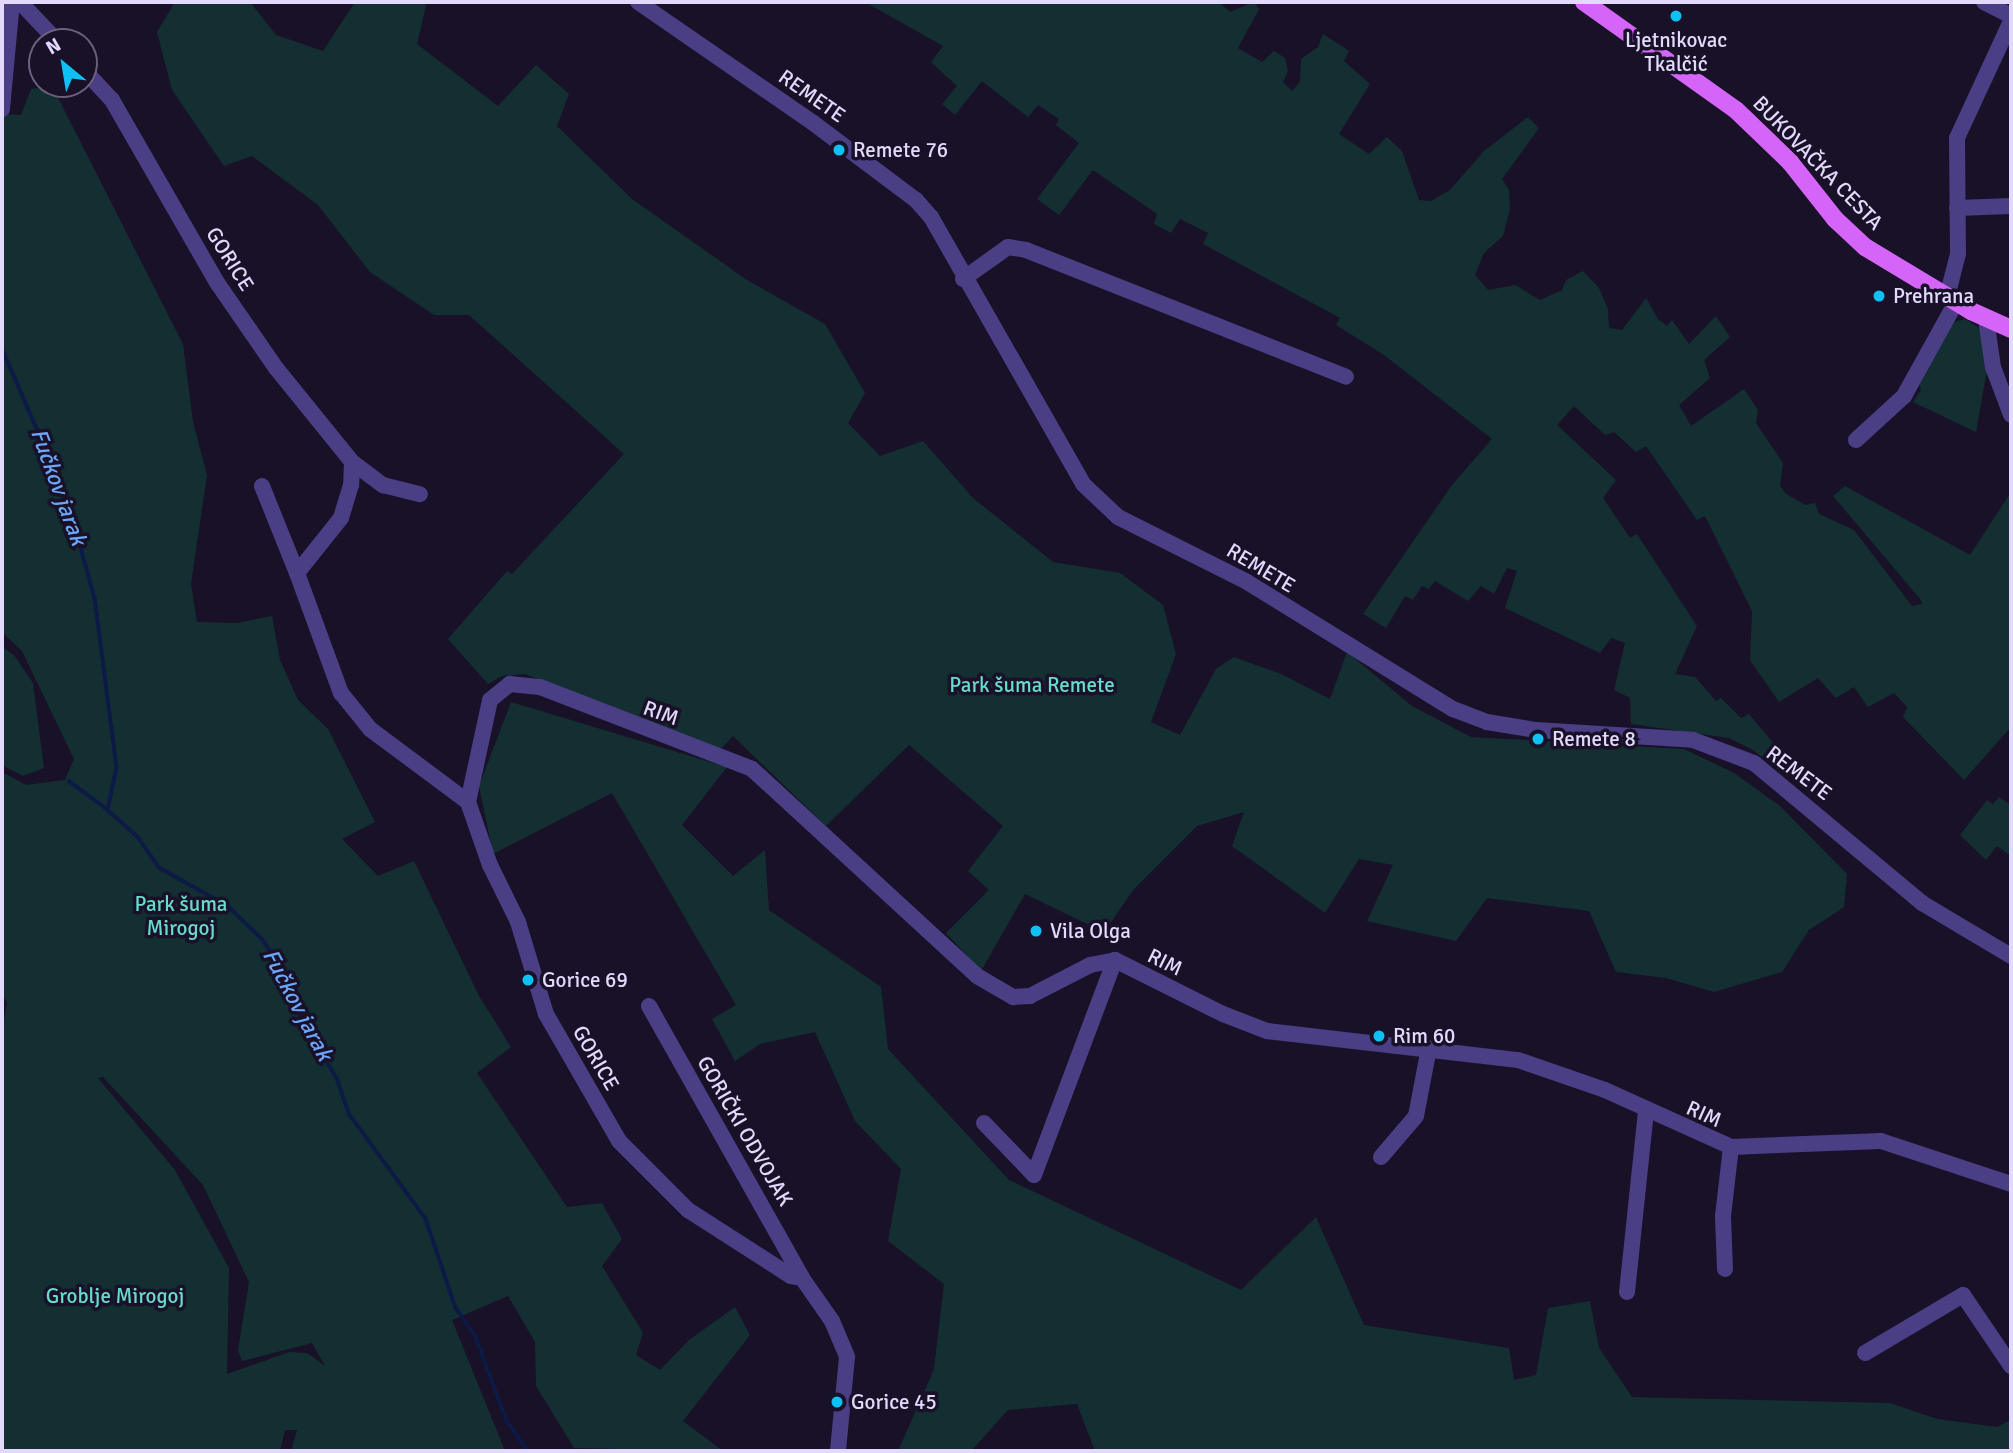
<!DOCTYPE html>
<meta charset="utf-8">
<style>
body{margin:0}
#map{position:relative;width:2013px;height:1453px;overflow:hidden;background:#181128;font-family:Signika,sans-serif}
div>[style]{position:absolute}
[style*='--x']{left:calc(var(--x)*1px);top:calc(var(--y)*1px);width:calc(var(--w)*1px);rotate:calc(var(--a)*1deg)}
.green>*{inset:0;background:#142f31}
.stream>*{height:3.5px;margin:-1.75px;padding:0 1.75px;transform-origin:1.75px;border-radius:1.75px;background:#0d1a45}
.minor>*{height:16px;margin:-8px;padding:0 8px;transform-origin:8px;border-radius:8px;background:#4a3e84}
.major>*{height:18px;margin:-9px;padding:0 9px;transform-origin:9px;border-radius:9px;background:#d465f8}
.dots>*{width:19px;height:19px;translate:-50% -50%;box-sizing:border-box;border:4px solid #181128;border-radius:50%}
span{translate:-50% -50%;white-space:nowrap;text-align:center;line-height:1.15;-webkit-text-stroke:7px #181128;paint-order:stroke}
.poi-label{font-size:21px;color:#e2d9fd}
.left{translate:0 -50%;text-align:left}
.street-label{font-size:21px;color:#e2d9fd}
.park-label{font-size:21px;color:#67dbcd}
.water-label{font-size:23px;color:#6ca6f9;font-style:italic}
.frame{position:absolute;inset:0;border:4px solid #e2d9fd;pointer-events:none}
.north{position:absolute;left:28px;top:28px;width:70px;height:70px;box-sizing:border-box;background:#181128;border:2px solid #69617d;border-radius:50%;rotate:330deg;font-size:19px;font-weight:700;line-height:28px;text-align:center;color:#e2d9fd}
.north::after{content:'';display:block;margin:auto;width:24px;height:32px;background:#0ec1f5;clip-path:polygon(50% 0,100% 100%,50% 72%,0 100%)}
</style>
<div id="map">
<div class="green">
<i style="clip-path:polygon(175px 2px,250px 2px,276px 35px,323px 51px,355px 2px,419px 2px,426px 5px,417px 44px,498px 106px,536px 65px,569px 94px,557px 126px,632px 199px,747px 280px,825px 324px,865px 393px,848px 423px,880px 456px,923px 441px,973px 498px,1053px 562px,1120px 573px,1163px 605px,1176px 654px,1151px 722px,1180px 735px,1216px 669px,1234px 657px,1281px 674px,1330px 699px,1347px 652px,1412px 706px,1471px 737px,1684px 749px,1734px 773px,1780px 806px,1847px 874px,1844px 907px,1809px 930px,1782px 972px,1714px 992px,1666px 978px,1616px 972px,1589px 911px,1487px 898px,1456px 941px,1367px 921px,1393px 865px,1359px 859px,1325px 913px,1232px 846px,1244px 812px,1197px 826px,1134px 889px,1104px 932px,1025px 894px,981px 971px,946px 933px,989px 890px,968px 871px,1003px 826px,909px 745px,826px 826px,733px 736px,719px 751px,525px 674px,502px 676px,488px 684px,448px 639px,507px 571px,512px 574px,624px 454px,469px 315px,434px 315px,370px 272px,318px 205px,252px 156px,224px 166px,172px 90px,157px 32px)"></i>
<i style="clip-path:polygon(865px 2px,1219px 2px,1230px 12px,1254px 2px,1259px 9px,1238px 48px,1262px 62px,1274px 51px,1285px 58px,1288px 71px,1283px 82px,1292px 91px,1300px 82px,1301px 59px,1318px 47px,1323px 34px,1349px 51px,1344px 61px,1370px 84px,1339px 134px,1369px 154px,1387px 137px,1402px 151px,1419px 200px,1431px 201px,1450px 190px,1484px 151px,1528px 117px,1539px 128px,1502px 179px,1509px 190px,1510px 209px,1503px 236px,1484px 253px,1475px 275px,1488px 290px,1515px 285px,1540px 300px,1562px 290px,1566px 280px,1583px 271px,1599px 288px,1608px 309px,1609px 328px,1622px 330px,1646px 298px,1658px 319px,1667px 326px,1672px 320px,1689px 344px,1716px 316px,1730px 337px,1704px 360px,1710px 378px,1679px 405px,1691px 426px,1744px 389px,1758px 410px,1756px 423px,1783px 463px,1780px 486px,1786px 494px,1806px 505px,1815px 503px,1819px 514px,1854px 530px,1912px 606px,1922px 604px,1921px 600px,1833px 496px,1845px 486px,1970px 555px,2011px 492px,2011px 727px,1964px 780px,1903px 717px,1907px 707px,1894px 693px,1868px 707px,1854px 687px,1836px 698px,1818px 678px,1779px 702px,1750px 660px,1752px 611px,1705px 516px,1697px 520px,1646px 446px,1636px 452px,1614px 432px,1605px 435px,1574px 406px,1557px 425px,1616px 480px,1603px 498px,1630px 538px,1637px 534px,1697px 626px,1675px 674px,1695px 677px,1716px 701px,1721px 698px,1741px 718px,1749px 714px,1790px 763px,1782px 773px,1753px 750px,1729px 738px,1631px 724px,1630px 698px,1614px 690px,1625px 643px,1611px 638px,1600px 653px,1505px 608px,1517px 571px,1507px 568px,1494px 594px,1481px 586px,1468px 601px,1435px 581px,1429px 589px,1422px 586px,1413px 600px,1405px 596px,1386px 628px,1363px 614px,1452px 485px,1492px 439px,1384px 355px,1336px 325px,1340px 318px,1203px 244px,1208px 233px,1180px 219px,1171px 233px,1154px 224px,1157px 214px,1093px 170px,1059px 215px,1037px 199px,1079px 143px,1056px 125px,1059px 119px,1038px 105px,1028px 117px,982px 81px,955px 115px,942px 104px,957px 86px,931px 62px,943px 46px)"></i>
<i style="clip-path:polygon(evenodd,52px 86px,183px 344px,193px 422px,207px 475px,191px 584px,197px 622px,237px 623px,272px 616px,280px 660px,298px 700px,328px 729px,375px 822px,342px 839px,378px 876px,414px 861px,479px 996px,511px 1047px,477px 1073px,567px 1207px,602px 1203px,622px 1239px,602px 1266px,643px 1333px,636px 1355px,660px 1370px,689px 1340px,735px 1307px,750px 1335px,683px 1421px,723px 1451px,574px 1448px,536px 1386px,535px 1342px,508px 1296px,452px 1320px,505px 1451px,291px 1451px,297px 1430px,285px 1430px,280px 1451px,2px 1451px,2px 1030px,7px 1003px,2px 994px,2px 772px,26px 785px,65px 780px,74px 759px,22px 651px,2px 632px,2px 114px,21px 115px,31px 89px,52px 86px,103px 1077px,203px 1185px,249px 1282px,238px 1350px,242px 1361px,312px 1343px,325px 1366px,307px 1353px,289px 1352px,227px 1374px,229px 1268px,175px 1170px,98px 1078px,103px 1077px)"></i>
<i style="clip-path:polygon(1965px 319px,1984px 331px,1991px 374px,1986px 375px,1976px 432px,1913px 402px,1921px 390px,1919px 382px,1954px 322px)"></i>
<i style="clip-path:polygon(2px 647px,14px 655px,33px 683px,44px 768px,23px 776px,2px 765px)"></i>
<i style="clip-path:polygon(511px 702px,727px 767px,682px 825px,733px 876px,765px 850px,769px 910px,881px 987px,888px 1049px,1009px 1180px,1241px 1290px,1316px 1217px,1364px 1325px,1509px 1348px,1514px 1380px,1536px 1375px,1548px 1308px,1590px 1301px,1599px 1348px,1632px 1397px,1890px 1403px,1937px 1419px,1997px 1427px,2011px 1420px,2011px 1451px,1095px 1451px,1077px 1404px,1008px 1410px,971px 1451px,898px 1451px,934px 1369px,944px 1284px,888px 1241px,901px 1169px,855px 1121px,815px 1032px,760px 1044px,735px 1061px,712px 1019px,736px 1005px,612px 793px,493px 854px,479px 786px)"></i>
<i style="clip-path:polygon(1999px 797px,2011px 805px,2011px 856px,1997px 846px,1986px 860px,1960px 835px,1987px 800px,1993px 804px)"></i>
</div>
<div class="stream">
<i style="--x:2;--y:348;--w:163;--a:66.6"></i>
<i style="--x:67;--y:498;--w:104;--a:74.4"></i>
<i style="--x:95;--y:598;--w:171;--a:82.6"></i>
<i style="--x:117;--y:768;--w:43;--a:102.1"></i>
<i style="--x:108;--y:810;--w:40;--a:42"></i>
<i style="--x:138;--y:837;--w:38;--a:55"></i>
<i style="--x:160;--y:868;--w:78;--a:29.2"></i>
<i style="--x:228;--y:906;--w:47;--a:44.1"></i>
<i style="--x:262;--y:939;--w:35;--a:55"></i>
<i style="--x:282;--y:968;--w:61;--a:68.9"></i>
<i style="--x:304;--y:1025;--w:62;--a:58.1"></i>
<i style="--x:337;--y:1078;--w:39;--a:71"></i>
<i style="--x:350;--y:1115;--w:129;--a:53.8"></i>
<i style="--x:426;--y:1219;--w:94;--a:71.4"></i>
<i style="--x:456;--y:1308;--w:35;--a:55"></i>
<i style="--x:476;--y:1337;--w:90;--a:69.7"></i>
<i style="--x:507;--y:1421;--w:37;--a:55"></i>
<i style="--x:69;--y:781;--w:49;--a:36.6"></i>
</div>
<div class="minor">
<i style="--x:20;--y:2;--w:55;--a:46.5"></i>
<i style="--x:638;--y:2;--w:211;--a:34.6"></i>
<i style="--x:812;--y:122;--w:130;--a:36.9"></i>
<i style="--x:916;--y:200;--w:23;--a:49"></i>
<i style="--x:931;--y:217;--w:307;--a:60.3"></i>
<i style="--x:1083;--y:484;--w:48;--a:43.3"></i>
<i style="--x:1118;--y:517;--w:144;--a:26.7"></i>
<i style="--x:1247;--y:582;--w:242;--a:31.7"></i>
<i style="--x:1453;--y:709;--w:36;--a:21"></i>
<i style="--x:1487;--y:722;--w:50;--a:9.3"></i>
<i style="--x:1536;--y:730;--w:157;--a:3.6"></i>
<i style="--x:1693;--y:740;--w:65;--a:20.7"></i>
<i style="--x:1754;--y:763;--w:219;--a:39.8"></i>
<i style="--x:1922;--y:903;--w:104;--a:30.8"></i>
<i style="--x:1984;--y:2;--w:30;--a:27"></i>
<i style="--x:84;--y:70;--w:41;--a:47"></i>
<i style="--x:112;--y:100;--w:212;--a:60.1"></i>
<i style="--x:218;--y:284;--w:102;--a:55.4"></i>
<i style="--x:276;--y:368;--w:121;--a:51"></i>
<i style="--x:352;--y:462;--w:23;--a:92"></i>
<i style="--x:351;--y:485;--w:34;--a:107"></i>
<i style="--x:341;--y:518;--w:70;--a:128.7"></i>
<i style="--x:297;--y:573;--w:128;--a:69.9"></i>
<i style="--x:341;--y:693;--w:46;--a:51.1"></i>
<i style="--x:370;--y:729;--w:122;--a:36.7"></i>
<i style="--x:468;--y:802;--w:67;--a:70.8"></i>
<i style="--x:490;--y:865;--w:64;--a:63.8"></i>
<i style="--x:518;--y:922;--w:96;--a:73.1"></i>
<i style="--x:546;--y:1014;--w:146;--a:60.1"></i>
<i style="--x:619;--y:1141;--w:98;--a:45"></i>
<i style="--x:688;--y:1210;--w:122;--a:32.7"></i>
<i style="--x:791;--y:1276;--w:11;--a:10"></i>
<i style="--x:802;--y:1278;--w:52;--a:55.1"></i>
<i style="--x:832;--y:1321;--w:39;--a:67"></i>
<i style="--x:847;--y:1357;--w:94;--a:95.5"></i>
<i style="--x:2;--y:109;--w:107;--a:-84.7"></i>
<i style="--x:1957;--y:208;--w:54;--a:-2.1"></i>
<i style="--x:963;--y:279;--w:55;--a:-35.4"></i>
<i style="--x:1008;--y:247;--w:18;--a:9"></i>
<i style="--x:1026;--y:250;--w:344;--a:21.6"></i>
<i style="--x:1947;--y:297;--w:44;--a:-75.7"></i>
<i style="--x:1958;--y:254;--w:116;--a:-90.5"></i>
<i style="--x:1957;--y:138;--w:129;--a:-65.2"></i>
<i style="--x:1986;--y:319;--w:49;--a:81.7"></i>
<i style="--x:1993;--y:367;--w:51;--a:69.4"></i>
<i style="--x:1856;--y:440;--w:65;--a:-42.5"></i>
<i style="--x:1904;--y:396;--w:107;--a:-61"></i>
<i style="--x:352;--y:462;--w:39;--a:37"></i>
<i style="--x:383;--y:485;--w:38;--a:14"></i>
<i style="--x:262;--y:486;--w:94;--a:68.1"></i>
<i style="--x:468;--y:802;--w:104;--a:-77.8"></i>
<i style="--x:490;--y:700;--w:26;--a:-39"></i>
<i style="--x:510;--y:684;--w:30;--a:6"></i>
<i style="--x:540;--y:687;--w:227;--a:21.1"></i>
<i style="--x:752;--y:769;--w:306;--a:42.6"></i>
<i style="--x:977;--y:976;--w:42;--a:30.3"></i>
<i style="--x:1013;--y:997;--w:17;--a:-3"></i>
<i style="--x:1030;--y:996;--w:68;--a:-27.3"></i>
<i style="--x:1090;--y:965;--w:25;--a:-11"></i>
<i style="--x:1115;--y:960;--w:121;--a:26.6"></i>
<i style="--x:1223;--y:1014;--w:47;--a:21.1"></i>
<i style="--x:1267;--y:1031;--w:253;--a:6.6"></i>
<i style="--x:1518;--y:1060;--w:92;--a:19"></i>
<i style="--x:1605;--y:1090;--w:138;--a:24.3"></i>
<i style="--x:1731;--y:1147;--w:150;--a:-2.3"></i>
<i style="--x:1881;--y:1141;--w:137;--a:18.3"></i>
<i style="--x:649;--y:1006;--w:312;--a:60.6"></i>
<i style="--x:984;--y:1123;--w:72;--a:46.1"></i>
<i style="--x:1034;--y:1175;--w:230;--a:-69.4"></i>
<i style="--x:1381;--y:1157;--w:54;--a:-49.5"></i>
<i style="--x:1416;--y:1116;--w:69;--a:-79.2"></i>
<i style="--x:1725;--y:1269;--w:53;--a:-92.2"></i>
<i style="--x:1723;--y:1216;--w:69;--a:-83.4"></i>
<i style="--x:1627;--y:1292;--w:182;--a:-84"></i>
<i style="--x:1865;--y:1353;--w:114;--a:-30.6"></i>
<i style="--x:1963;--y:1295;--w:86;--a:55.9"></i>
</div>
<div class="major">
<i style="--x:1584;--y:2;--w:186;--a:35.4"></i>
<i style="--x:1736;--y:110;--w:75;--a:43.9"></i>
<i style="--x:1790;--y:162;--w:73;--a:51.7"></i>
<i style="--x:1835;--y:219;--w:41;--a:43"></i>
<i style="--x:1865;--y:247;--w:124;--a:31.1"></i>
<i style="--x:1971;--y:311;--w:44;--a:24.2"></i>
</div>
<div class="dots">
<i style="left:1676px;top:16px;background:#0ec1f5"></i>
<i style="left:839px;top:150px;background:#0ec1f5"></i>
<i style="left:1879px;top:296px;background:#0ec1f5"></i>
<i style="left:1538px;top:739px;background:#0ec1f5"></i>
<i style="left:1036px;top:931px;background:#0ec1f5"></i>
<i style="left:528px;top:980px;background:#0ec1f5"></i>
<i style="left:1379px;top:1036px;background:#0ec1f5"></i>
<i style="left:837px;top:1402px;background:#0ec1f5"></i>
</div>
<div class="poi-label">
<span style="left:1676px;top:52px">Ljetnikovac<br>Tkalčić</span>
<span class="left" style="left:853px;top:150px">Remete 76</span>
<span class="left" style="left:1893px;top:296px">Prehrana</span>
<span class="left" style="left:1552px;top:739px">Remete 8</span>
<span class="left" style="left:1050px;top:931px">Vila Olga</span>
<span class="left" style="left:542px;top:980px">Gorice 69</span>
<span class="left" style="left:1393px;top:1036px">Rim 60</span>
<span class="left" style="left:851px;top:1402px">Gorice 45</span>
</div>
<div class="street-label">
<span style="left:812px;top:96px;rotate:35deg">REMETE</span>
<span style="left:1818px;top:163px;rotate:46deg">BUKOVAČKA CESTA</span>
<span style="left:230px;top:259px;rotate:58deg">GORICE</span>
<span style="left:1261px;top:568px;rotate:31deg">REMETE</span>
<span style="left:661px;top:713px;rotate:20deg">RIM</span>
<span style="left:1799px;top:773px;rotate:37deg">REMETE</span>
<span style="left:1165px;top:962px;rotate:26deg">RIM</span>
<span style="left:596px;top:1058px;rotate:60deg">GORICE</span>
<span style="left:1704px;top:1114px;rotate:24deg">RIM</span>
<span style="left:745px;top:1131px;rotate:60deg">GORIČKI ODVOJAK</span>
</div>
<div class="park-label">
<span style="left:1032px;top:685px">Park šuma Remete</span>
<span style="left:181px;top:916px">Park šuma<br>Mirogoj</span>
<span style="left:115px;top:1296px">Groblje Mirogoj</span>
</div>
<div class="water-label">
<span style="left:58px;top:487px;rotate:70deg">Fučkov jarak</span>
<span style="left:297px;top:1005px;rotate:62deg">Fučkov jarak</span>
</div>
<div class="frame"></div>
<div class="north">N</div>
</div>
